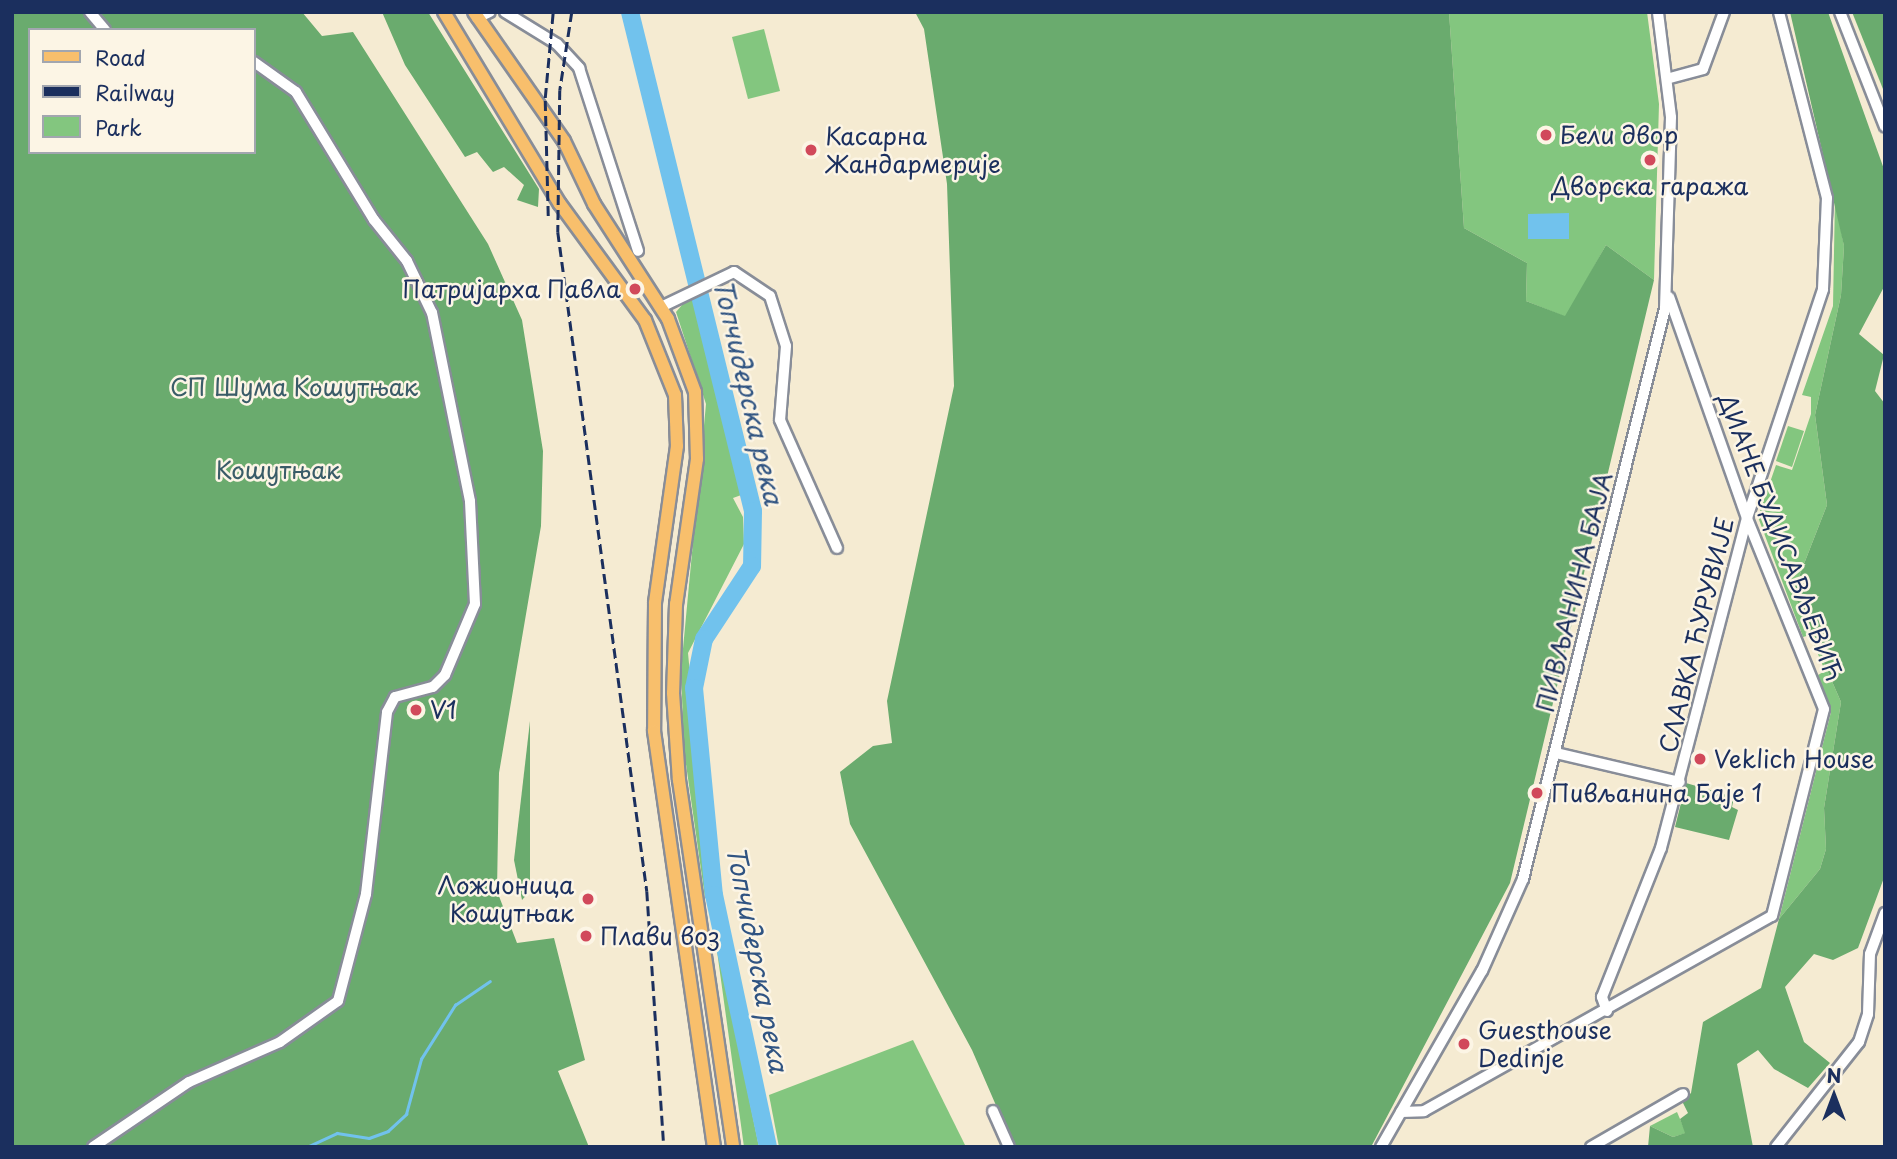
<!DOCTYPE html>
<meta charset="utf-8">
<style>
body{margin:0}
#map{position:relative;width:1897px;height:1159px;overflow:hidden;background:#f5ebd2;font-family:"Playpen Sans",sans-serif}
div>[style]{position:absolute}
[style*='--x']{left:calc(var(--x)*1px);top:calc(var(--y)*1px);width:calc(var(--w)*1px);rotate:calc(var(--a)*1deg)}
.green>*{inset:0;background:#83c67f}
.forest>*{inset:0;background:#6aab6e}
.water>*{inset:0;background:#71c2ed}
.stream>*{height:2.5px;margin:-1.25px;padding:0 1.25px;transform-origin:1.25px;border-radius:1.25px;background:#71c2ed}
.river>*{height:18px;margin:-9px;padding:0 9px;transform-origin:9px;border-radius:9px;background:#71c2ed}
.roads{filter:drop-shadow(2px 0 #888d98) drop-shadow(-2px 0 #888d98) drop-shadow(0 2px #888d98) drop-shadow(0 -2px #888d98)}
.minor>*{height:10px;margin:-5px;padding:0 5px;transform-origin:5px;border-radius:5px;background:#fff}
.major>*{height:12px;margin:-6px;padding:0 6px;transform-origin:6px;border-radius:6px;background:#f8bf6c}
.rail>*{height:2.5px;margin-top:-1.25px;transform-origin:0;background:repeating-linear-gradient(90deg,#1b2f5e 0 10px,transparent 0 15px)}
.dots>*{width:19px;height:19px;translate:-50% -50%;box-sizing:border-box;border:4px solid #fcf5e5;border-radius:50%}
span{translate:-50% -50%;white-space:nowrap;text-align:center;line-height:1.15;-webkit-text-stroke:5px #fcf5e5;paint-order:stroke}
.poi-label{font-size:24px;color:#1b2f5e}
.left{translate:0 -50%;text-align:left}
.right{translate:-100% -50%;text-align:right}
.park-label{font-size:24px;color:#3a5c68}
.street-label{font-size:24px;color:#1b2f5e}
.water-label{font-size:26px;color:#305482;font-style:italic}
.frame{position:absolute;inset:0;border:14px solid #1b2f5e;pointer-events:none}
.legend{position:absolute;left:28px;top:28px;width:228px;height:126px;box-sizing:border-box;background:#fcf5e5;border:2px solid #a2a6af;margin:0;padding:9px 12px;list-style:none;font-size:21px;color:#1b2f5e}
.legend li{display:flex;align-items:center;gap:14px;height:35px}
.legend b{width:35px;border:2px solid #a2a6af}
.north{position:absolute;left:1799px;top:1061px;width:70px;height:70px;-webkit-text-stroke:5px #fcf5e5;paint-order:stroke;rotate:0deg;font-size:19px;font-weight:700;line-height:28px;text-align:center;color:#1b2f5e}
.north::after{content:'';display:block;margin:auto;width:24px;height:32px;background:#1b2f5e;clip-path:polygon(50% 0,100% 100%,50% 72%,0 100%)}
</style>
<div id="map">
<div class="green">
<i style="clip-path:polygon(1449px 12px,1647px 12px,1659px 104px,1654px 280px,1606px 245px,1566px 317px,1526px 301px,1527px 263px,1464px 228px)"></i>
<i style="clip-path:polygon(764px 29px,780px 91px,748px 99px,732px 37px)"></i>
<i style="clip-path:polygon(1835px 198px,1844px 246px,1841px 295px,1815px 415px,1827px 505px,1793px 592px,1841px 702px,1824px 808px,1826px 849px,1820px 869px,1779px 919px,1831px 712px,1818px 675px,1825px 671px,1810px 635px,1803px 637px,1758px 517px,1776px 465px,1792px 470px,1811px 414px,1811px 397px,1802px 395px,1833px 306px)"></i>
<i style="clip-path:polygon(695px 290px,744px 494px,733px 498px,743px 517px,744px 544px,688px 653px,711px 896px,705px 898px,684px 750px,681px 670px,706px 404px,676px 312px)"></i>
<i style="clip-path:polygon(1788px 426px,1804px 431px,1792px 467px,1776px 461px)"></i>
<i style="clip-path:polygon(713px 922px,724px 976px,759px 1147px,744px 1147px)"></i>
<i style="clip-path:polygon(913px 1040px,966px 1147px,779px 1147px,769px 1095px)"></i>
<i style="clip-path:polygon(1677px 1112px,1686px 1133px,1673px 1137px,1650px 1126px)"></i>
</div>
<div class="forest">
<i style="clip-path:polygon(evenodd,12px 12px,302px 12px,322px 36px,353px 32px,488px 244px,522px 320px,543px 451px,541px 526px,499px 773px,497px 891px,517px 943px,554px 938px,585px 1060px,558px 1071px,589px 1147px,12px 1147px,12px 12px,30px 30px,254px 30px,254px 152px,30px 152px,30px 30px)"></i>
<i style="clip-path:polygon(382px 12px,428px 12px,539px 189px,538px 207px,517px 200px,524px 185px,504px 167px,493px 172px,477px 152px,465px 157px,405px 65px)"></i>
<i style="clip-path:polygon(915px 12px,1449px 12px,1464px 228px,1527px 263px,1526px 301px,1565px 316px,1606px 245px,1654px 280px,1510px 883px,1371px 1147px,1014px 1147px,972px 1050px,850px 824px,840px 772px,873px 746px,892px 743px,887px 701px,954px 386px,947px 184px,924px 29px)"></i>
<i style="clip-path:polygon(1790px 12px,1828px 12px,1885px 172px,1885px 285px,1859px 334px,1884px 355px,1875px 391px,1885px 404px,1885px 875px,1858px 948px,1833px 960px,1814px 954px,1785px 987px,1804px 1042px,1830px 1063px,1808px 1088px,1774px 1069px,1758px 1050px,1737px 1064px,1753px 1147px,1648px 1147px,1650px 1126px,1673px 1137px,1685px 1133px,1680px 1119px,1688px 1113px,1682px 1101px,1691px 1093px,1703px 1022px,1761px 988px,1779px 919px,1820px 869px,1826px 849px,1824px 808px,1841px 702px,1793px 592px,1827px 505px,1815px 415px,1841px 295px,1844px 246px)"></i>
<i style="clip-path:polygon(1852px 12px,1885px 12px,1885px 94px)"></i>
<i style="clip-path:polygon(530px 721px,530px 891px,522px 900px,514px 860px)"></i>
<i style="clip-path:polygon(1686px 783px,1734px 797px,1732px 807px,1738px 810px,1729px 840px,1675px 827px)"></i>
</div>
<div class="water">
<i style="clip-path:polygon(1569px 213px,1569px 239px,1528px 239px,1528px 214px)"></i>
</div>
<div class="stream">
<i style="--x:307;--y:1147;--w:33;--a:-25"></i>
<i style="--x:337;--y:1133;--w:32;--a:9"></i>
<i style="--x:369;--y:1138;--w:20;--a:-20"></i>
<i style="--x:388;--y:1131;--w:25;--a:-43"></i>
<i style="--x:406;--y:1114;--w:57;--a:-74.7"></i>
<i style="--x:421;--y:1059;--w:64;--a:-57.8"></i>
<i style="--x:455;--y:1005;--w:42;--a:-34.4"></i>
</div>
<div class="river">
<i style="--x:630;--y:12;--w:514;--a:76.15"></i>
<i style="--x:753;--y:511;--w:55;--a:91"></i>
<i style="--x:752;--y:566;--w:87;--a:123.3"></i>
<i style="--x:704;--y:639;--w:50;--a:101.5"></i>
<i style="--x:694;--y:688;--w:208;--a:84.5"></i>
<i style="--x:714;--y:895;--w:258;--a:77.9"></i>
</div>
<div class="roads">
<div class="minor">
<i style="--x:90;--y:12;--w:23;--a:50"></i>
<i style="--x:505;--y:12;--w:61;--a:31.6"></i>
<i style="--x:557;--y:44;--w:33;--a:47"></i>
<i style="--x:579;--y:68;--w:192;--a:72.1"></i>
<i style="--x:1840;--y:12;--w:123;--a:68.6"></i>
<i style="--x:477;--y:18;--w:14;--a:-25"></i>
<i style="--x:1670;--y:78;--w:34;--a:-15"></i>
<i style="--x:1703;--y:69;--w:61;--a:-69.8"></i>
<i style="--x:661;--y:307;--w:81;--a:-25.6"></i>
<i style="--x:734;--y:272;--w:43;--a:33.7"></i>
<i style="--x:770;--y:296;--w:52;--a:72.3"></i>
<i style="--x:786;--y:346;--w:74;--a:94.6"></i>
<i style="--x:780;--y:420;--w:140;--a:66"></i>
<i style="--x:1556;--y:753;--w:127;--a:13.2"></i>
<i style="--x:1607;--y:1011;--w:15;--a:-110"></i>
<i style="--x:1602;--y:997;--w:160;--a:-68.4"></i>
<i style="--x:1661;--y:848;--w:341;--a:-75.4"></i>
<i style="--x:1747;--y:518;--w:241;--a:-71.6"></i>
<i style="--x:1823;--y:289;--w:91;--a:-87.5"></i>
<i style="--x:1827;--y:198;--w:192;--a:-104.5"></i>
<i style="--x:993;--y:1111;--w:39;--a:66"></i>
<i style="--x:1401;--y:1112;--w:23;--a:-2"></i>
<i style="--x:1424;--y:1111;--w:399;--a:-29.3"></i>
<i style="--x:1772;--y:916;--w:213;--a:-75.9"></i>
<i style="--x:1824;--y:709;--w:206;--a:-112"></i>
<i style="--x:1747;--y:518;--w:234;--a:-109.4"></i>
<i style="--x:93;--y:1147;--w:116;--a:-34.1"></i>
<i style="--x:189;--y:1082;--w:99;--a:-23.7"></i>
<i style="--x:280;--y:1042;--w:71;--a:-35.3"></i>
<i style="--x:338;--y:1001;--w:111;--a:-75.3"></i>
<i style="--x:366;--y:894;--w:183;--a:-83.4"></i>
<i style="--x:387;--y:712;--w:17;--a:-62"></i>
<i style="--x:395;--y:697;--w:39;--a:-15"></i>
<i style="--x:433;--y:687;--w:17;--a:-45"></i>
<i style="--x:445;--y:675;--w:77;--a:-67.1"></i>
<i style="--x:475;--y:604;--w:103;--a:-92.8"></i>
<i style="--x:470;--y:501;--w:192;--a:-101.4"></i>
<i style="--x:432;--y:313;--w:58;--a:-115.7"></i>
<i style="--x:407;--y:261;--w:53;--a:-128.8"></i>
<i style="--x:374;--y:220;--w:150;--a:-121.4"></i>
<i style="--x:296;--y:92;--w:52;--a:-144.5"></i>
<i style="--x:1381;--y:1147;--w:203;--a:-60.2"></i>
<i style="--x:1482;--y:971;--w:101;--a:-66"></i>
<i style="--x:1523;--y:879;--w:588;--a:-76.03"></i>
<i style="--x:1665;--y:308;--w:191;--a:-88.2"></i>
<i style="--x:1671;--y:117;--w:106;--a:-97.1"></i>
<i style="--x:1591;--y:1147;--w:106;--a:-29.9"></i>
<i style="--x:1776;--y:1147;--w:134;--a:-51.7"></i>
<i style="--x:1859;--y:1042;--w:29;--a:-72"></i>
<i style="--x:1868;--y:1014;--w:60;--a:-88.1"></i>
<i style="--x:1870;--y:954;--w:44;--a:-69.9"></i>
</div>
<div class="major">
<i style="--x:444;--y:12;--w:224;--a:58.9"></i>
<i style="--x:560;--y:204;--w:144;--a:53.8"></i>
<i style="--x:645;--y:320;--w:81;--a:68.2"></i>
<i style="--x:675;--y:395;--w:51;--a:87.8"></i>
<i style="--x:677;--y:446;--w:159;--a:98"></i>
<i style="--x:655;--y:603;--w:128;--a:90.4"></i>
<i style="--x:654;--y:731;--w:420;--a:81.8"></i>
<i style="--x:474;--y:12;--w:157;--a:55.1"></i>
<i style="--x:564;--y:141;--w:70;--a:64.5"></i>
<i style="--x:594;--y:204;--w:137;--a:57.2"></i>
<i style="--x:668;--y:319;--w:78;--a:69.7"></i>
<i style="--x:695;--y:392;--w:67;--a:88.3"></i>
<i style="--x:697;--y:459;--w:147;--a:98.2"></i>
<i style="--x:676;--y:604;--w:89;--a:91.9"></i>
<i style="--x:673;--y:693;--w:87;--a:86.1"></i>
<i style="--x:679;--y:780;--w:371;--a:81.6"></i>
</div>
</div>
<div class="rail">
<i style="--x:572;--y:12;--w:79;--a:98.7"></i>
<i style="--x:560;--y:90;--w:142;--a:90.8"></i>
<i style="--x:558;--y:232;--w:665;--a:82.31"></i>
<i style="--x:647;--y:891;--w:257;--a:86.2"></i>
<i style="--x:548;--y:216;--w:118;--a:-91.5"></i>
<i style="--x:545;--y:98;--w:86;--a:-84.7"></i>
</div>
<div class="dots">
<i style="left:1546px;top:135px;background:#d1495b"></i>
<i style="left:811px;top:150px;background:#d1495b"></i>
<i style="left:1650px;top:160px;background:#d1495b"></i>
<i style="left:635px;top:289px;background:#d1495b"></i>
<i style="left:416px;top:710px;background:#d1495b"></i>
<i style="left:1700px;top:759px;background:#d1495b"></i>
<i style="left:1537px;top:793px;background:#d1495b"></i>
<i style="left:588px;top:899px;background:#d1495b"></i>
<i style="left:586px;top:936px;background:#d1495b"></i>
<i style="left:1464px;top:1044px;background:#d1495b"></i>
</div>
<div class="poi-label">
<span class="left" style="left:1560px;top:135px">Бели двор</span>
<span class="left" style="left:825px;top:150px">Касарна<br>Жандармерије</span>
<span style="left:1650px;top:186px">Дворска гаража</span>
<span class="right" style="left:621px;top:289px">Патријарха Павла</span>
<span class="left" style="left:430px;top:710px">V1</span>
<span class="left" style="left:1714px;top:759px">Veklich House</span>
<span class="left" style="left:1551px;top:793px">Пивљанина Баје 1</span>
<span class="right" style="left:574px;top:899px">Ложионица<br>Кошутњак</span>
<span class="left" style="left:600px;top:936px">Плави воз</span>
<span class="left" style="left:1478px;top:1044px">Guesthouse<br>Dedinje</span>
</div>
<div class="park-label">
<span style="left:294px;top:387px">СП Шума Кошутњак</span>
<span style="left:278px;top:470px">Кошутњак</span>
</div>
<div class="street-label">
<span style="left:1781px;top:537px;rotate:69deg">ДИАНЕ БУДИСАВЉЕВИЋ</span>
<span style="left:1574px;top:592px;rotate:-76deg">ПИВЉАНИНА БАЈА</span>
<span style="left:1696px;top:635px;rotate:-76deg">СЛАВКА ЋУРУВИЈЕ</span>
</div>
<div class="water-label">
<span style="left:749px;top:392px;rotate:77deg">Топчидерска река</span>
<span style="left:758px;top:959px;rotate:79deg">Топчидерска река</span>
</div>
<div class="frame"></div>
<ul class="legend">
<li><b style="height:9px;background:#f8bf6c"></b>Road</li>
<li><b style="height:9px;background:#1b2f5e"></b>Railway</li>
<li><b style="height:19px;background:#83c67f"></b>Park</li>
</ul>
<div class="north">N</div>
</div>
